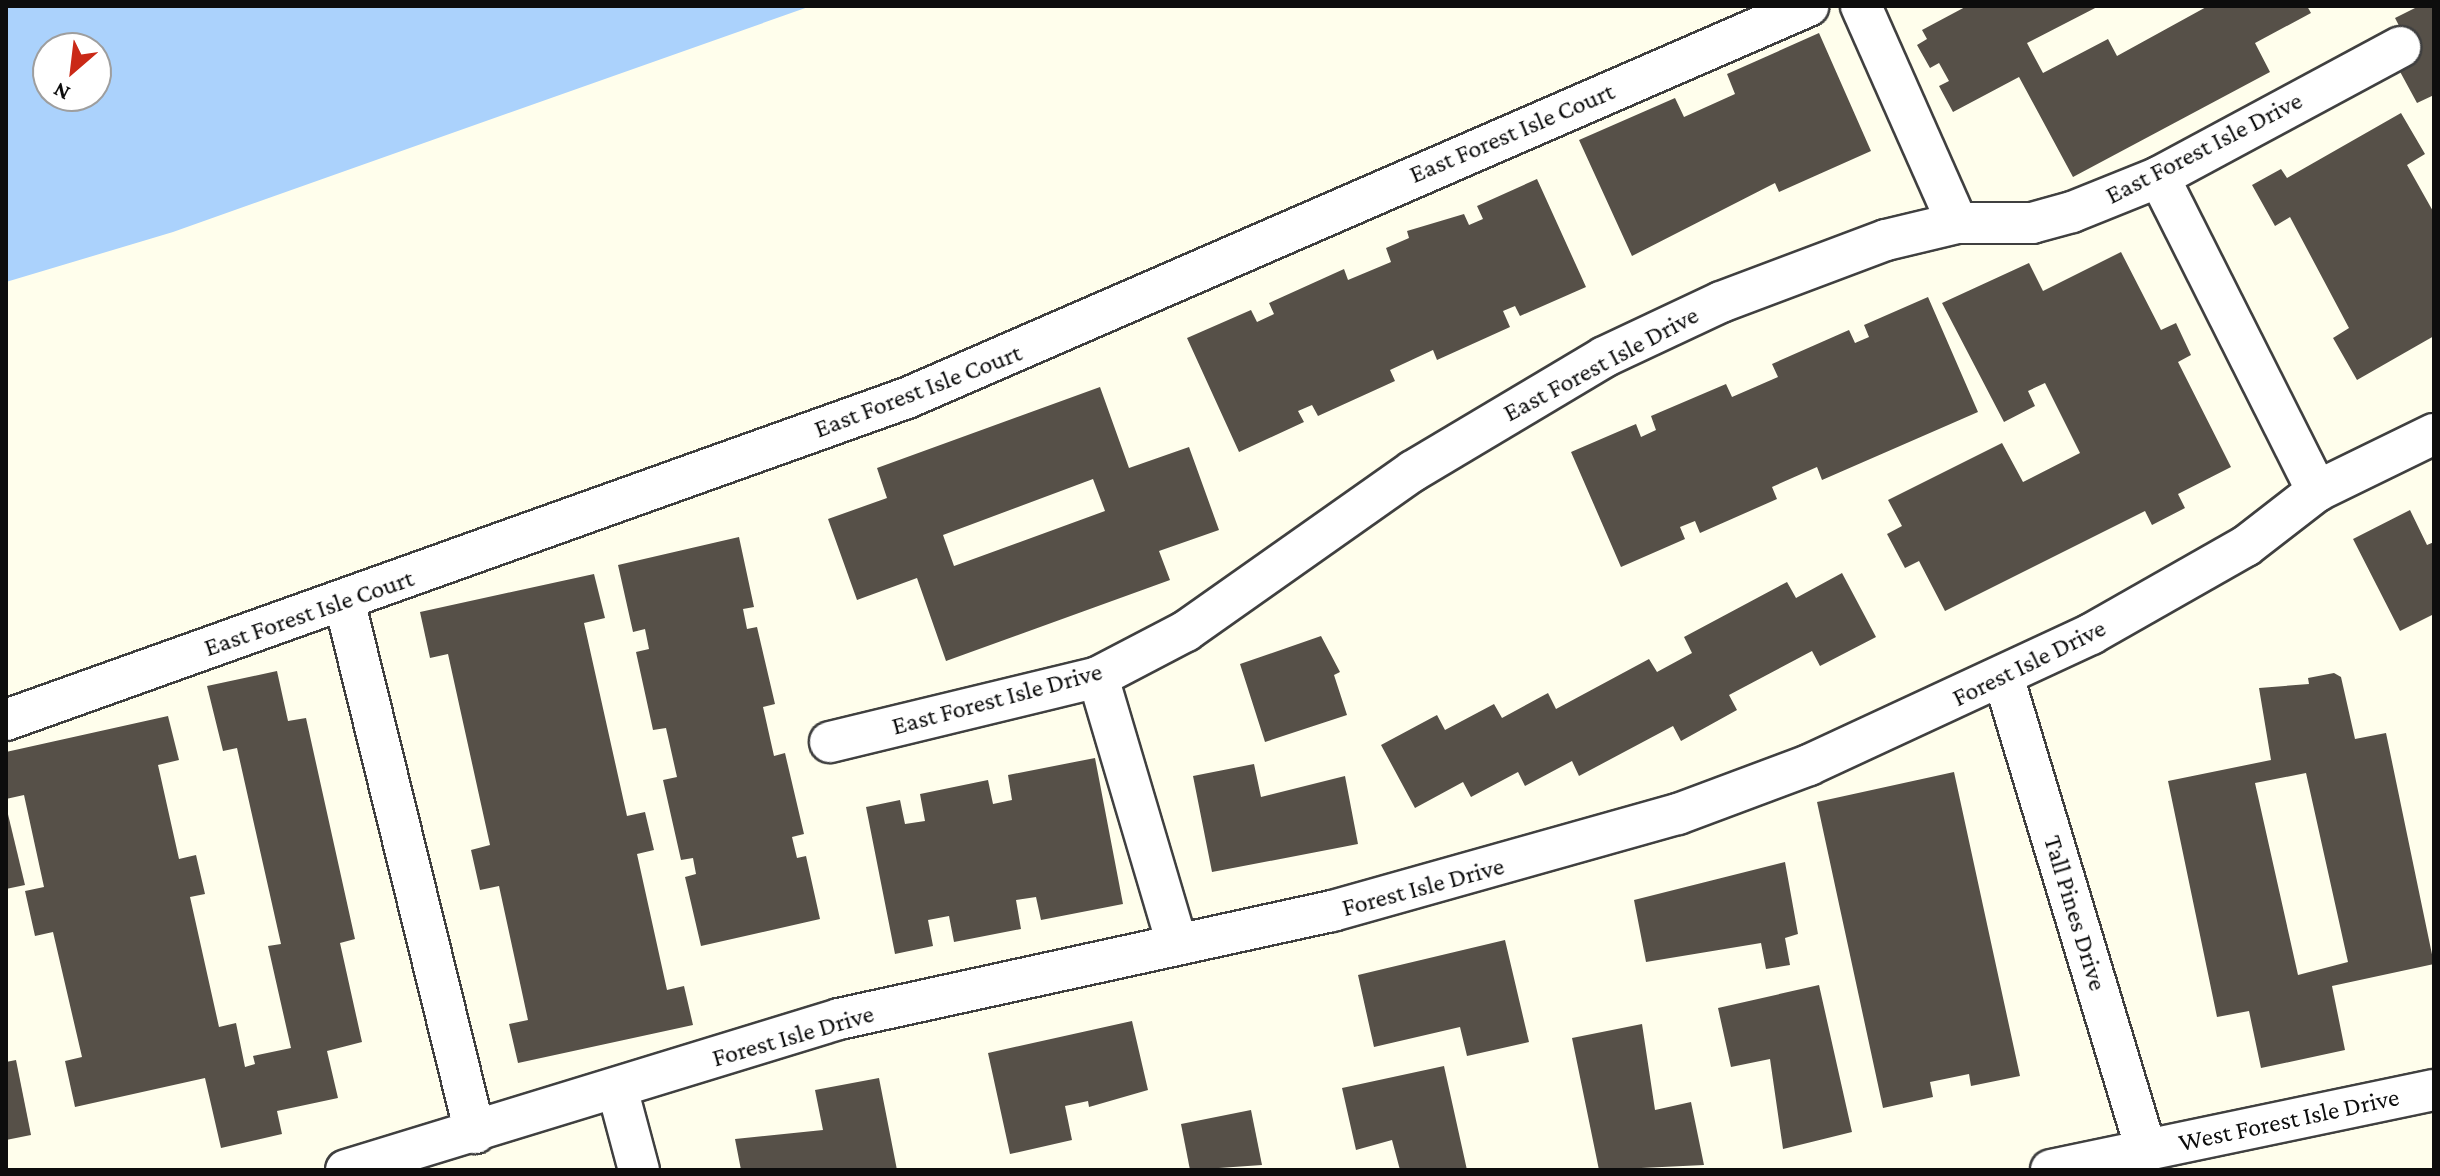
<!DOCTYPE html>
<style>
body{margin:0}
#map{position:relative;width:2440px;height:1176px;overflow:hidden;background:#fffeec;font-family:"Crimson Pro",serif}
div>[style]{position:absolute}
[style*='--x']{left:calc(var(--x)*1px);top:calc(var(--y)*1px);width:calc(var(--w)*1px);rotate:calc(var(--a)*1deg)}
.water>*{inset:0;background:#abd2fc}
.building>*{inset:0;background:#565048}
.roads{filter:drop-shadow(2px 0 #404040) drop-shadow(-2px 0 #404040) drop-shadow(0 2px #404040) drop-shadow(0 -2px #404040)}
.street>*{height:40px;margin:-20px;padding:0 20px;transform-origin:20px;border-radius:20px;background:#fff}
span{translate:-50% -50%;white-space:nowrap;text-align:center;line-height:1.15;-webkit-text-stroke:8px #fff;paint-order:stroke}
.street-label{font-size:26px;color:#0d0d0d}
.frame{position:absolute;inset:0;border:8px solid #0d0d0d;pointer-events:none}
.north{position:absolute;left:32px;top:32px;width:80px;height:80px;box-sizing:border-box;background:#fff;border:2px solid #9e9e9e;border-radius:50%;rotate:208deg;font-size:22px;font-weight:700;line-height:32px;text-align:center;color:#0d0d0d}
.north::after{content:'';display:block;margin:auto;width:28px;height:36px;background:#ca2917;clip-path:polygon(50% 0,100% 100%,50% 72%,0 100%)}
</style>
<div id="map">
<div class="water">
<i style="clip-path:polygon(evenodd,6px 6px,811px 6px,173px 232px,6px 282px,6px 6px,48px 48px,96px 48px,96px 96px,48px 96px,48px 48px)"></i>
</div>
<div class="building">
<i style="clip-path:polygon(1967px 6px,2099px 6px,2027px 43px,2043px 73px,2108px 39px,2117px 56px,2208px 6px,2307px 6px,2311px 13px,2255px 43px,2270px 72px,2073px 177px,2019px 77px,1953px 112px,1939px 86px,1949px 81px,1939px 63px,1930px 68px,1917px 45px,1927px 39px,1922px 30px)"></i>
<i style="clip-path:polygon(2419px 6px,2434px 6px,2434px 95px,2417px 103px,2391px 55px,2409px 45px,2395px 18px)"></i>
<i style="clip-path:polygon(1819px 33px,1871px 151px,1779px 192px,1775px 183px,1632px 256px,1579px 140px,1675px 98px,1684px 117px,1735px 94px,1727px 74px)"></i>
<i style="clip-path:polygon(2401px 113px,2425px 154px,2407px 165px,2434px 213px,2434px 336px,2357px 380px,2333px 338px,2349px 328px,2290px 217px,2275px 226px,2252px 185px,2281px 169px,2287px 178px)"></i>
<i style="clip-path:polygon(1537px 179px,1586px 287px,1520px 316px,1515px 306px,1503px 311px,1510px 327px,1437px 360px,1433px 350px,1390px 370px,1395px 381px,1318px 416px,1312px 405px,1298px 411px,1304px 422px,1239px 452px,1187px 338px,1251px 310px,1257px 322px,1274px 314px,1269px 303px,1344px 269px,1348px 280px,1391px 262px,1386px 248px,1409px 238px,1407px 231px,1464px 214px,1469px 225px,1483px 219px,1477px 206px)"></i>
<i style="clip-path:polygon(2121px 252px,2161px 330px,2176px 323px,2191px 355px,2178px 362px,2231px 467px,2178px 494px,2185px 508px,2152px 525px,2145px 511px,1945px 611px,1919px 561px,1905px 568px,1887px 534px,1902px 526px,1888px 500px,2002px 443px,2023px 482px,2080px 453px,2045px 383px,2028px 391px,2035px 406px,2004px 422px,1942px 303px,2029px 263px,2043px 291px)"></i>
<i style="clip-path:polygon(1928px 297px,1978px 412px,1822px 480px,1817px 467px,1772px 487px,1777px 499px,1700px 533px,1695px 521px,1680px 527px,1685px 539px,1621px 567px,1571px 452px,1636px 424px,1641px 437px,1656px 430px,1651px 416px,1726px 384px,1732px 397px,1778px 377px,1772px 364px,1849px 330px,1855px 343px,1869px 337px,1864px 325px)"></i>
<i style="clip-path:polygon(evenodd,1100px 387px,1129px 468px,1189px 447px,1219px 530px,1159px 551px,1170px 580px,946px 661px,917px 578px,857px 600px,828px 519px,887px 498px,877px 468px,1100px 387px,1093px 479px,1105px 511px,954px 566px,943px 535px,1093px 479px)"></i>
<i style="clip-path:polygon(2410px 510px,2427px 545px,2434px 542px,2434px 614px,2400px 631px,2353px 539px)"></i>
<i style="clip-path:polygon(739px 537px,754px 607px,743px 609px,747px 629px,757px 627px,775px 704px,763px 707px,774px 756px,785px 753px,804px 834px,792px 837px,797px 858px,806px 856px,820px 919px,701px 946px,685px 877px,696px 874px,693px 858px,681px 860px,663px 780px,677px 777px,666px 728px,653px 730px,636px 652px,649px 649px,645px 629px,633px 632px,618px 565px)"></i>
<i style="clip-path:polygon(1842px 573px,1876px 637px,1820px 666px,1812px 651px,1729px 695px,1737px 710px,1681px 741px,1673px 726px,1579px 776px,1572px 761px,1525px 786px,1518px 772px,1471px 797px,1463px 782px,1415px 808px,1381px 745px,1437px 715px,1445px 730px,1494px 704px,1502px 718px,1548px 693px,1556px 709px,1649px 659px,1657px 672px,1692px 653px,1684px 637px,1787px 582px,1796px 598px)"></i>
<i style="clip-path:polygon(594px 574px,605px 618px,584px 623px,627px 816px,645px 812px,654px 850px,637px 854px,667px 990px,684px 986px,693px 1025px,518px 1063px,509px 1024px,528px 1020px,499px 886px,480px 890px,471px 850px,490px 845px,448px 654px,430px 658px,420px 612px)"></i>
<i style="clip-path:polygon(1321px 636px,1340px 672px,1334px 675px,1347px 715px,1265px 742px,1240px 664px)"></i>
<i style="clip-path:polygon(277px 671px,288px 721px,306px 718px,355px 939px,340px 943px,362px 1042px,327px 1051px,338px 1098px,277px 1111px,282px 1134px,221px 1148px,205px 1078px,75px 1107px,65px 1061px,82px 1057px,53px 932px,35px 936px,25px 891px,44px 887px,24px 795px,6px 799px,6px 752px,168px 716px,179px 760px,158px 765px,179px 859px,196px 855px,205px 894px,190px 897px,219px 1027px,236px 1023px,245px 1067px,255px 1064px,253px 1056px,291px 1048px,268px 946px,281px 944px,237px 748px,223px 751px,207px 686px)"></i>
<i style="clip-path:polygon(evenodd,2334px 673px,2341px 677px,2355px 739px,2386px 733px,2434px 964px,2332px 986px,2345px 1050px,2261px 1068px,2249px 1011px,2217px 1017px,2168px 781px,2271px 760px,2259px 688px,2309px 684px,2308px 678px,2334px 673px,2306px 773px,2348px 962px,2298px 975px,2255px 783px,2306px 773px)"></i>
<i style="clip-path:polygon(1095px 758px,1123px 904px,1041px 920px,1036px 897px,1016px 900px,1021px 929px,954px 942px,949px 916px,928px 920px,933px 946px,895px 954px,866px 807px,900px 800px,905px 824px,925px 821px,920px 794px,988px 780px,993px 804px,1012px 800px,1008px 775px)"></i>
<i style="clip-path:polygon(1254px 764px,1261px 797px,1345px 776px,1358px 844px,1212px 872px,1193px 776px)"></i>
<i style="clip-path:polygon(1954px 772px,2020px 1076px,1971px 1086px,1969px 1074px,1930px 1082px,1933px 1097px,1883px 1108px,1817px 802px)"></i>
<i style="clip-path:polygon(6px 806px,25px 885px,6px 889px)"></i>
<i style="clip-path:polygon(1785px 862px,1798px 934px,1785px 938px,1790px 965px,1766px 969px,1761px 943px,1646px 962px,1634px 900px)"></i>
<i style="clip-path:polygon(1505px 940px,1529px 1042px,1467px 1056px,1460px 1027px,1374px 1047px,1358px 975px)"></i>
<i style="clip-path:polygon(1819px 985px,1852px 1132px,1783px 1149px,1770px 1059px,1731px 1067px,1718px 1008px)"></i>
<i style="clip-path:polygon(1132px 1021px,1148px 1090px,1089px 1107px,1088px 1101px,1065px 1106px,1072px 1140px,1010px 1154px,988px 1053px)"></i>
<i style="clip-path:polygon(1642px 1024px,1655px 1110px,1691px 1102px,1704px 1165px,1599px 1170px,1572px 1038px)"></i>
<i style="clip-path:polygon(16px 1060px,31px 1135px,6px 1140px,6px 1062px)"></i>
<i style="clip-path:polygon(1444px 1066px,1467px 1170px,1400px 1170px,1392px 1140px,1356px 1150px,1342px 1088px)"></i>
<i style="clip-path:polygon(879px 1078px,897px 1170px,741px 1170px,735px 1139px,823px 1130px,815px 1090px)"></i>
<i style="clip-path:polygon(1251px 1110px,1262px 1165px,1190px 1170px,1181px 1124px)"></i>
</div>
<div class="roads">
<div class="street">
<i style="--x:1861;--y:6;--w:237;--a:66.1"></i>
<i style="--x:2159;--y:177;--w:352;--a:63.3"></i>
<i style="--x:344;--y:600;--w:549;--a:76.19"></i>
<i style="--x:2003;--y:676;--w:494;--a:73.2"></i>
<i style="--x:1098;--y:677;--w:277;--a:73.5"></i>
<i style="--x:6;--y:720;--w:957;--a:-19.67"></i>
<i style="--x:907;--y:398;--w:983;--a:-23.51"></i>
<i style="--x:830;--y:742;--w:276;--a:-13.6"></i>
<i style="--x:1098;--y:677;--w:99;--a:-27.6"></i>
<i style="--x:1186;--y:631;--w:278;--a:-35.2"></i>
<i style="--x:1413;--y:471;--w:222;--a:-30.8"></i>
<i style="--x:1604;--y:357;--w:129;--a:-25.2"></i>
<i style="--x:1721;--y:302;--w:176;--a:-20.6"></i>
<i style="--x:1886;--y:240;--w:73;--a:-13.5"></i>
<i style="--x:1957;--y:223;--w:75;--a:0"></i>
<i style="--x:2032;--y:223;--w:41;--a:-15.4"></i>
<i style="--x:2072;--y:212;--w:94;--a:-21.9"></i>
<i style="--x:2159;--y:177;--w:274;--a:-28.3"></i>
<i style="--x:617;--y:1088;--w:85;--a:75"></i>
<i style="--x:346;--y:1170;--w:516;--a:-17.03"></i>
<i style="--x:839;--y:1019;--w:505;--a:-12.36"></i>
<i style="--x:1332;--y:911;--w:359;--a:-15.7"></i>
<i style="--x:1678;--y:814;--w:140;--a:-20.5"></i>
<i style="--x:1809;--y:765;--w:311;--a:-24.9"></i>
<i style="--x:2091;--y:634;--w:178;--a:-29.6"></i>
<i style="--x:2246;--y:546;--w:90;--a:-37.8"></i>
<i style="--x:2317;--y:491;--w:130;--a:-26"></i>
<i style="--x:2051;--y:1170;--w:391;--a:-11.8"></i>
</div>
</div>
<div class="street-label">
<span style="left:1512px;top:133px;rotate:-23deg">East Forest Isle Court</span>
<span style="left:2204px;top:148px;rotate:-27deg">East Forest Isle Drive</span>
<span style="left:1601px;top:364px;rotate:-28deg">East Forest Isle Drive</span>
<span style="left:918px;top:391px;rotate:-21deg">East Forest Isle Court</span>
<span style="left:309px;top:613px;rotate:-19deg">East Forest Isle Court</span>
<span style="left:2029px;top:663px;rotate:-26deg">Forest Isle Drive</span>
<span style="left:997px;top:699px;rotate:-15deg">East Forest Isle Drive</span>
<span style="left:1423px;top:887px;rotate:-15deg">Forest Isle Drive</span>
<span style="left:2075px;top:913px;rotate:73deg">Tall Pines Drive</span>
<span style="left:793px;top:1036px;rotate:-16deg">Forest Isle Drive</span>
<span style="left:2289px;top:1120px;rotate:-12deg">West Forest Isle Drive</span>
</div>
<div class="frame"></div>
<div class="north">N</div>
</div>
